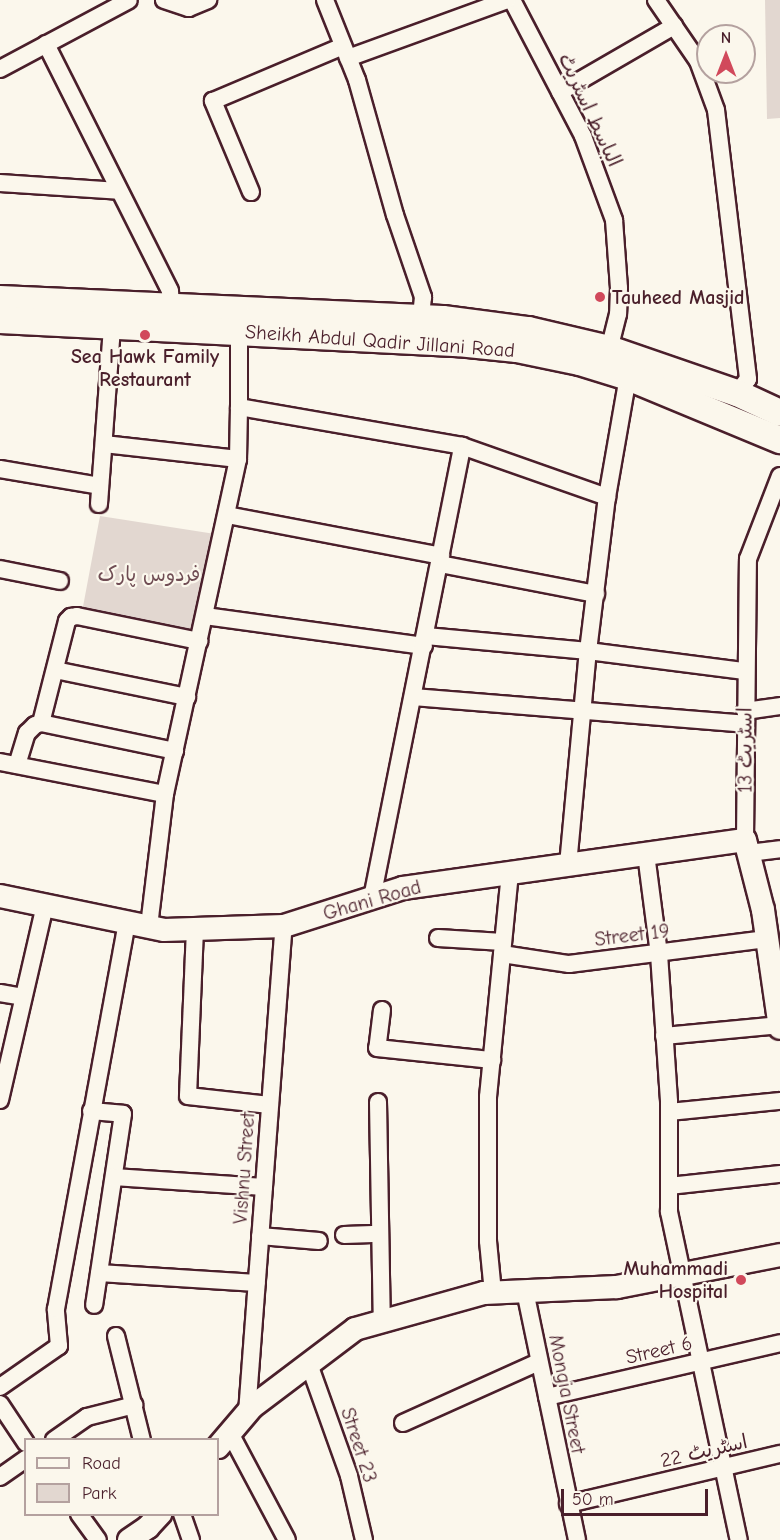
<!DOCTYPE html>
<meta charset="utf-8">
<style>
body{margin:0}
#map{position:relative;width:780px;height:1540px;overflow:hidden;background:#fbf7ec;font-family:"Comic Neue","Playpen Sans Arabic",sans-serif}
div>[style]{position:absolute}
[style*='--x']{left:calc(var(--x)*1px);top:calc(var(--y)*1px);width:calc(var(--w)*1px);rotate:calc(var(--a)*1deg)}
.green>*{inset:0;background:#e2d7d0}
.roads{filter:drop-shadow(2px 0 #4a1f2b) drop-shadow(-2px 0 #4a1f2b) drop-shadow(0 2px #4a1f2b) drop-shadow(0 -2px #4a1f2b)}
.street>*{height:16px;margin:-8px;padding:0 8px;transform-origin:8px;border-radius:8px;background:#fbf7ec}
.secondary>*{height:22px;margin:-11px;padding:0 11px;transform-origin:11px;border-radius:11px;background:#fbf7ec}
.primary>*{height:26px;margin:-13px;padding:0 13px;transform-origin:13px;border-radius:13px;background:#fbf7ec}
.dots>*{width:16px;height:16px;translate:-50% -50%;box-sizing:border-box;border:3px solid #fbf7ec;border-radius:50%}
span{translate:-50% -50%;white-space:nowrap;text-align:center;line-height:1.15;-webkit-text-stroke:4.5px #fbf7ec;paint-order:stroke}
.street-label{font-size:20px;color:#4a1f2b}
.poi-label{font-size:20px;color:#4a1f2b;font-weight:700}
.left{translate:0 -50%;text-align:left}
.right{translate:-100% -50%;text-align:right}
.park-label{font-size:20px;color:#704d54}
.legend{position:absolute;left:24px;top:1438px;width:195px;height:78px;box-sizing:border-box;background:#fbf7ec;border:2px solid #b4a19f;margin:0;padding:8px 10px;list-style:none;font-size:18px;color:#4a1f2b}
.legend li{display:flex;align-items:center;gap:12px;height:30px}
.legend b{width:30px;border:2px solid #b4a19f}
.north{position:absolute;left:696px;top:24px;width:60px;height:60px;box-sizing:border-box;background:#fbf7ec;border:2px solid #b4a19f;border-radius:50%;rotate:0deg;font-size:16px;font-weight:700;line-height:24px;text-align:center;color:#4a1f2b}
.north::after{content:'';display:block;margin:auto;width:21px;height:27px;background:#d1495b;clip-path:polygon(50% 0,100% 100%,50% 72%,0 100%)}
.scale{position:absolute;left:561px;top:1489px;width:147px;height:27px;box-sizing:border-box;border:3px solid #4a1f2b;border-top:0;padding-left:8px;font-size:18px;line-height:21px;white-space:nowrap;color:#4a1f2b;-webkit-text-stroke:4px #fbf7ec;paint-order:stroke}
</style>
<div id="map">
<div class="green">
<i style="clip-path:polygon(765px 0,780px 0,780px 118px,767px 119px)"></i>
<i style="clip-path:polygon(100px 516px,215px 534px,196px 634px,82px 612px)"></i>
</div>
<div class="roads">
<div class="street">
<i style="--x:164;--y:0;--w:26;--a:18"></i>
<i style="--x:189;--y:8;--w:21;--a:-23"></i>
<i style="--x:325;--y:0;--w:86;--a:68.2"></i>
<i style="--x:357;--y:80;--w:140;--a:74.3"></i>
<i style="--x:395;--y:215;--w:87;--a:71.1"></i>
<i style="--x:423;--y:297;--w:20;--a:96"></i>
<i style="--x:512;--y:0;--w:153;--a:62.4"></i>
<i style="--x:583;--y:136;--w:90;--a:69.7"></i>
<i style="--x:614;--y:220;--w:68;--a:85.8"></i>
<i style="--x:619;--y:288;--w:26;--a:92"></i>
<i style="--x:618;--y:314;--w:36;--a:104"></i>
<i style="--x:656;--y:0;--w:74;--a:55.5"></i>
<i style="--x:698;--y:61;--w:52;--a:69.8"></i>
<i style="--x:716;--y:110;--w:271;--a:83.2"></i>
<i style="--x:748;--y:379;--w:18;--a:128"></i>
<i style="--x:46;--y:44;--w:276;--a:63.3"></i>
<i style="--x:170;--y:291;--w:15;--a:86"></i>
<i style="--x:348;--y:58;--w:169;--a:-20"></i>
<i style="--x:0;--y:69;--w:146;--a:-28.1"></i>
<i style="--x:560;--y:92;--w:132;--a:-30.1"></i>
<i style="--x:0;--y:183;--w:119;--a:3.8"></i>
<i style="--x:251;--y:192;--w:99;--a:-112.7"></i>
<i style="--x:213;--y:101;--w:141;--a:-22.9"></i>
<i style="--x:239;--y:332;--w:75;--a:90"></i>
<i style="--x:104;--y:444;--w:135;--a:6.4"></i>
<i style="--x:0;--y:469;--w:101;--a:9.6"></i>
<i style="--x:99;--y:504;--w:178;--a:-85.8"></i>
<i style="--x:227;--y:515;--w:218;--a:10.8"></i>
<i style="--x:440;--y:564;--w:159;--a:10.9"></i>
<i style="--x:0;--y:569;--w:61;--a:11.3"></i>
<i style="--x:205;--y:616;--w:221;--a:7.8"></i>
<i style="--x:426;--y:636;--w:163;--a:5.3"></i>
<i style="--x:588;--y:651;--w:158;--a:7.3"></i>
<i style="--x:55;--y:670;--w:135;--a:11.6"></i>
<i style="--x:413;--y:697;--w:333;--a:4.6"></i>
<i style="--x:745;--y:711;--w:35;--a:-8"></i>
<i style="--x:41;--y:723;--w:105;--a:-75.7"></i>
<i style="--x:67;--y:621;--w:6;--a:-45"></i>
<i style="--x:71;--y:617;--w:6;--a:-9"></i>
<i style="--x:77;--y:616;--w:125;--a:11.6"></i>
<i style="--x:0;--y:762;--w:168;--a:11"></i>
<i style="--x:165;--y:794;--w:134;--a:96.9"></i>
<i style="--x:17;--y:765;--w:34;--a:-73"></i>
<i style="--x:27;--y:733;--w:11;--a:-45"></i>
<i style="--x:35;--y:725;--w:6;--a:-18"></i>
<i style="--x:41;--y:723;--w:137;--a:11.8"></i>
<i style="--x:165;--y:794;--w:343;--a:-77.7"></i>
<i style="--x:238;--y:459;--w:52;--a:-88.9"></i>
<i style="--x:239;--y:407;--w:226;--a:9.9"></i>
<i style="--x:462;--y:446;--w:154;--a:19.4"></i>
<i style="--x:745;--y:840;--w:281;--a:-89.4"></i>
<i style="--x:748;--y:559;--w:89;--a:-68.9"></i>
<i style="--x:749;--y:853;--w:31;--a:-7"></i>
<i style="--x:646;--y:854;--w:101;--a:82.6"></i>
<i style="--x:659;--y:954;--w:148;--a:86.1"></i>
<i style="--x:669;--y:1102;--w:110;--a:90"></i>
<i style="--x:669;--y:1212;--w:335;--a:78"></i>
<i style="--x:568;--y:865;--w:215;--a:-84.7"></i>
<i style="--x:588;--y:651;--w:155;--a:-83"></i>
<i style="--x:607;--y:497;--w:122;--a:-80.1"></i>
<i style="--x:372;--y:898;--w:461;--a:-78.7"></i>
<i style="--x:195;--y:929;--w:167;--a:92.4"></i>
<i style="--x:188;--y:1096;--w:82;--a:6.3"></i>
<i style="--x:438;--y:938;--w:65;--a:3.5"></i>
<i style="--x:502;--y:954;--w:68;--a:8.5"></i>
<i style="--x:569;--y:964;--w:201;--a:-7.2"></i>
<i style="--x:0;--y:993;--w:23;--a:10"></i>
<i style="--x:382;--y:1010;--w:38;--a:97"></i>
<i style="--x:377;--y:1048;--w:116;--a:6"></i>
<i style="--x:664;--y:1036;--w:117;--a:-5.4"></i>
<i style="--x:0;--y:1100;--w:200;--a:-77"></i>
<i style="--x:378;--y:1102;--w:220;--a:89"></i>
<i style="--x:91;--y:1111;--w:32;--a:5"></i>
<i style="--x:123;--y:1114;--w:193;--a:98.6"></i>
<i style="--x:669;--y:1112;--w:112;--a:-5.7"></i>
<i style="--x:114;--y:1177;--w:150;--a:3.8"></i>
<i style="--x:669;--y:1186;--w:112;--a:-6.2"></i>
<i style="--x:344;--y:1235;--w:36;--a:-2"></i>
<i style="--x:260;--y:1236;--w:59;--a:4.8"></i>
<i style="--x:99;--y:1273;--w:158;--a:3.6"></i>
<i style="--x:525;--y:1291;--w:254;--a:78.2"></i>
<i style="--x:493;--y:1293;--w:52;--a:-95.5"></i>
<i style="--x:488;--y:1241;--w:144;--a:-90"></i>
<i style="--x:488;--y:1097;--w:225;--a:-84.4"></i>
<i style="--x:116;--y:1336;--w:107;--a:76"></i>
<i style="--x:309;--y:1364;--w:119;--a:70.3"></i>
<i style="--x:349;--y:1476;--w:66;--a:76.8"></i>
<i style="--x:0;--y:1387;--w:72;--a:-34.8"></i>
<i style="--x:59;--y:1346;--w:37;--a:-95"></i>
<i style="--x:56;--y:1309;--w:393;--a:-79.6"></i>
<i style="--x:547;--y:1397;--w:239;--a:-13"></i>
<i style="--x:0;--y:1404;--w:47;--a:56.3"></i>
<i style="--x:247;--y:1413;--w:488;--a:-85.7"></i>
<i style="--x:403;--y:1423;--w:149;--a:-24.2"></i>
<i style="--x:230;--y:1433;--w:121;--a:62"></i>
<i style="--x:54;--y:1440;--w:40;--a:-34.9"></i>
<i style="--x:87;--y:1417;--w:49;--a:-14.3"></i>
<i style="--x:0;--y:1477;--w:32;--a:-35"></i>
<i style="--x:568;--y:1504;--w:218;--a:-13.3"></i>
<i style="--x:79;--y:1514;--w:32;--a:54"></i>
<i style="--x:182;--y:1514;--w:28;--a:71"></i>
</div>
<div class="secondary">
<i style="--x:0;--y:896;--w:167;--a:11.7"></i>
<i style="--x:164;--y:930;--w:120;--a:-1.9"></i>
<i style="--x:284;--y:926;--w:125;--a:-17.7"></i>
<i style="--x:403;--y:888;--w:345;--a:-8"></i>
<i style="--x:745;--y:840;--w:72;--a:75.6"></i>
<i style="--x:763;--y:910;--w:119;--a:81.8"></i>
<i style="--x:218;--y:1447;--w:52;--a:-49.6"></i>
<i style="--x:252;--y:1407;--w:129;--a:-37.1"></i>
<i style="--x:355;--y:1329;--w:134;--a:-15.6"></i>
<i style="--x:484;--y:1293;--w:133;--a:-2.6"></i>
<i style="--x:617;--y:1287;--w:166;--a:-11.1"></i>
<i style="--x:129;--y:1540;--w:23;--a:-34"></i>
<i style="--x:148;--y:1527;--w:18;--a:-47"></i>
</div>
<div class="primary">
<i style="--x:0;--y:299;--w:443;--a:2.6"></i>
<i style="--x:443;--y:319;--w:86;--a:7.4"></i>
<i style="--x:528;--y:330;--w:83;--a:13.2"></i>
<i style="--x:609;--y:349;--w:135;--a:19"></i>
<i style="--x:737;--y:393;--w:47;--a:24.9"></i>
<i style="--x:0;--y:320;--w:459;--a:2.9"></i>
<i style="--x:458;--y:343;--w:59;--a:5.8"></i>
<i style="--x:517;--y:349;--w:64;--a:11.7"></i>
<i style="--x:580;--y:362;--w:50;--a:17.4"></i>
<i style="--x:628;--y:377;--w:165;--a:22.5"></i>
</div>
</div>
<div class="dots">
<i style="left:600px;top:297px;background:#d1495b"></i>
<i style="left:145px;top:335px;background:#d1495b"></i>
<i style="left:741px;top:1280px;background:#d1495b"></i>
</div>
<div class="street-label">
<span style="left:590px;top:110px;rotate:65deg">الباسط اسٹریٹ</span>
<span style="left:380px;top:341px;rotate:4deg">Sheikh Abdul Qadir Jillani Road</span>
<span style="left:745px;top:750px;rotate:-90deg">اسٹریٹ 13</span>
<span style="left:372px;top:900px;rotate:-16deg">Ghani Road</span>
<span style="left:632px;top:935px;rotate:-7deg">Street 19</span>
<span style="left:244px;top:1168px;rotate:-86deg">Vishnu Street</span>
<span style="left:659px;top:1350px;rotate:-13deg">Street 6</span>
<span style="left:567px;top:1394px;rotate:79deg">Mongia Street</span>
<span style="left:359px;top:1445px;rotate:72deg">Street 23</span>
<span style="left:704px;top:1451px;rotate:-13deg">اسٹریٹ 22</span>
</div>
<div class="poi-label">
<span class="left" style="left:612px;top:297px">Tauheed Masjid</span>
<span style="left:145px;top:368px">Sea Hawk Family<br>Restaurant</span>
<span class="right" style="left:728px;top:1280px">Muhammadi<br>Hospital</span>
</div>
<div class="park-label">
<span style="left:149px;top:574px">فردوس پارک</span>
</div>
<ul class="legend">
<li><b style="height:8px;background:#fbf7ec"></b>Road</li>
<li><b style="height:16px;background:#e2d7d0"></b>Park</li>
</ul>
<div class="north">N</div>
<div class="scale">50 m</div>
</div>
